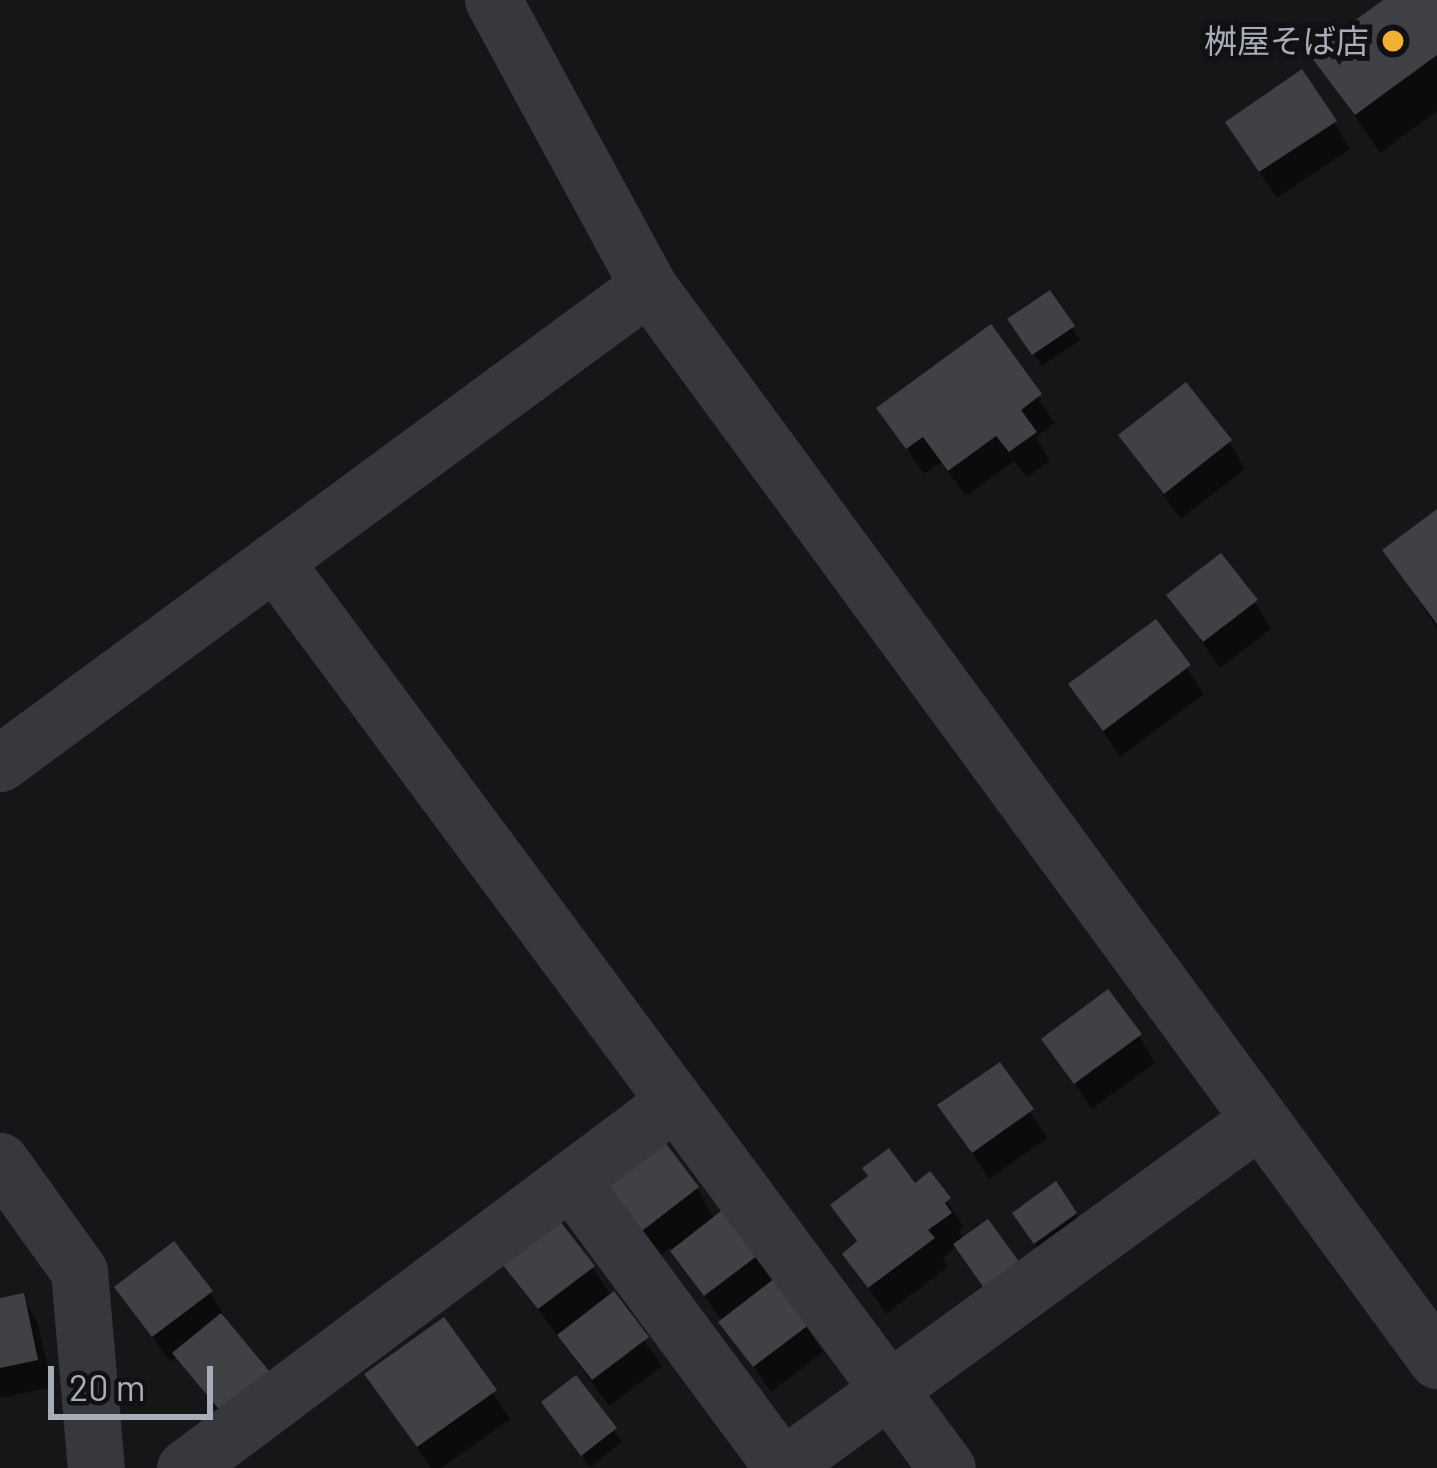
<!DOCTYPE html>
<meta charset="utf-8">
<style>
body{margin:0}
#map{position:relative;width:1437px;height:1468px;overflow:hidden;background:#161618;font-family:Barlow,"Noto Sans JP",sans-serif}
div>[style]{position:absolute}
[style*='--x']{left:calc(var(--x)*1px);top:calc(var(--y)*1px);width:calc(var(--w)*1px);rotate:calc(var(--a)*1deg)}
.shadow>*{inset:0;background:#0007}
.building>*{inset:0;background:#404145}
.minor>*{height:57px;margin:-28.5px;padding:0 28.5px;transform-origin:28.5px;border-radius:28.5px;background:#37383d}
.dots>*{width:33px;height:33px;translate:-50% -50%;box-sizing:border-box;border:6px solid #111113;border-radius:50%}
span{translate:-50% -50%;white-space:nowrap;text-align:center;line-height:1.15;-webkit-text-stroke:10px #111113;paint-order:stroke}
.poi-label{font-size:33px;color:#a8adb8}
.right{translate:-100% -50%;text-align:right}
.scale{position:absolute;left:48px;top:1366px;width:165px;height:54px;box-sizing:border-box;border:6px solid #a8adb8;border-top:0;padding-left:15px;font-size:36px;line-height:42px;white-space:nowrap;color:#a8adb8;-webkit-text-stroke:9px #111113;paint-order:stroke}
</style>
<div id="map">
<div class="shadow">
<i style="clip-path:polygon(1388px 0,1437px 0,1437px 111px,1380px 153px,1313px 55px)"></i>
<i style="clip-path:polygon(1334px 122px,1350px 149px,1277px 198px,1245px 150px)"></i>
<i style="clip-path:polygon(990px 328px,1055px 423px,1036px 437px,1050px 461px,1027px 477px,1014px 461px,966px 496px,941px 462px,924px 474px,880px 409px)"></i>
<i style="clip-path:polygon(1072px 328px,1080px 340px,1042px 366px,1019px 332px)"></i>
<i style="clip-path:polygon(1121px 436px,1229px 442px,1245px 469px,1181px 519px)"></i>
<i style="clip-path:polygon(1437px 512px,1437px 628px,1386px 550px)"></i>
<i style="clip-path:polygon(1170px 596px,1255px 602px,1271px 629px,1220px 668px)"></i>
<i style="clip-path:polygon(1156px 623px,1204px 694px,1120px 757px,1072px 685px)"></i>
<i style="clip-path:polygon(1139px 1036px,1155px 1063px,1092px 1109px,1045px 1040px)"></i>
<i style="clip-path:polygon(999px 1066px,1047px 1138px,989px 1179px,941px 1106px)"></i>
<i style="clip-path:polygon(930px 1176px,964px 1227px,959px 1231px,964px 1240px,943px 1258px,948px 1267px,886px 1314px,846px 1254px,858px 1244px,834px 1206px,915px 1187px)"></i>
<i style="clip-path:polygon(697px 1188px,715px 1220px,759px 1255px,823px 1352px,771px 1392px,671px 1247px,660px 1256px,626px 1213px)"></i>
<i style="clip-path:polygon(1075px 1214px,1082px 1227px,1043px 1255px,1023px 1227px)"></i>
<i style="clip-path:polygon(506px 1265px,592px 1268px,662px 1366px,609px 1406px)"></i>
<i style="clip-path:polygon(118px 1288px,210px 1292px,226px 1319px,238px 1437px,177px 1357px,170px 1362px)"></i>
<i style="clip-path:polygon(22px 1297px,38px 1324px,52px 1387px,0 1398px,0 1301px)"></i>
<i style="clip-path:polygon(443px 1321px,510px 1419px,441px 1468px,431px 1468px,368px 1375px)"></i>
<i style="clip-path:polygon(552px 1416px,614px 1430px,622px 1442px,590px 1467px)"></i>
</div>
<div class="building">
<i style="clip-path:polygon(1383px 0,1437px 0,1437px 55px,1355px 115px,1309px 54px)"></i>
<i style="clip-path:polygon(1302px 69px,1337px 121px,1259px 172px,1225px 122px)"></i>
<i style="clip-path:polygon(1050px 290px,1075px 326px,1032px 355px,1007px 319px)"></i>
<i style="clip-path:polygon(991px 324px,1042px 394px,1021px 410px,1037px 432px,1009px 452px,996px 436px,948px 471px,923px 437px,906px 449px,876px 408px)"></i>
<i style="clip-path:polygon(1186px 382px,1232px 440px,1164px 494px,1118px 435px)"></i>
<i style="clip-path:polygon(1437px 509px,1437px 624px,1382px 550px)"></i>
<i style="clip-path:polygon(1221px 553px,1258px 600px,1203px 642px,1166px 595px)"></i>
<i style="clip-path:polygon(1156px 619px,1191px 665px,1103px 731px,1068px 684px)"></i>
<i style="clip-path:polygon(1108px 989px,1142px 1034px,1074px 1084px,1041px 1039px)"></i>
<i style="clip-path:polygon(1000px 1062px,1034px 1109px,972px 1153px,937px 1105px)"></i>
<i style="clip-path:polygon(664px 1141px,699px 1187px,642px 1231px,607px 1185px)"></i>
<i style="clip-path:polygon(889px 1148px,915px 1183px,930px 1171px,951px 1198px,945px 1203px,952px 1213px,928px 1230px,935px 1238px,868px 1288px,842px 1254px,857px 1241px,830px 1205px,868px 1176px,862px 1168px)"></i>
<i style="clip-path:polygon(1056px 1181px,1077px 1213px,1034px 1244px,1012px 1213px)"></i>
<i style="clip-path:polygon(726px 1207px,761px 1253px,704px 1296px,670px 1251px)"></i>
<i style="clip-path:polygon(988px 1219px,1020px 1263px,984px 1288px,953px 1244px)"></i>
<i style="clip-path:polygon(559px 1220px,595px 1266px,538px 1309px,502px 1264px)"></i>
<i style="clip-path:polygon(174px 1241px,213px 1291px,152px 1337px,114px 1287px)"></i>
<i style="clip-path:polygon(775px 1278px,810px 1324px,753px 1367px,718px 1322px)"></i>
<i style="clip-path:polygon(614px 1291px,649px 1337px,592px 1380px,557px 1335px)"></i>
<i style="clip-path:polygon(24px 1293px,38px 1360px,0 1368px,0 1298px)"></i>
<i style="clip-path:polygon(221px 1313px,270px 1372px,221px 1412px,172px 1353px)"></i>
<i style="clip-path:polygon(444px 1317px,497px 1390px,417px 1447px,364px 1374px)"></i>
<i style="clip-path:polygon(576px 1375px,617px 1428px,581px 1456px,541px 1402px)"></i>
</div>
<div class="minor">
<i style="--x:493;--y:0;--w:325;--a:61.5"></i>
<i style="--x:648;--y:286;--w:1333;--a:53.7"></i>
<i style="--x:274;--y:561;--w:1129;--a:53.42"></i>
<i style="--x:0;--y:763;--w:805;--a:-36.36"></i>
<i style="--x:0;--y:1161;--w:135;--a:54.3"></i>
<i style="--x:79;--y:1271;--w:198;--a:85.1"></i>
<i style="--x:570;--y:1180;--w:357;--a:53.5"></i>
<i style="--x:782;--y:1467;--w:591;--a:-36.06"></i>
<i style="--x:185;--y:1468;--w:611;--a:-36.81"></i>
</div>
<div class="dots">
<i style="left:1393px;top:41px;background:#f2b134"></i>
</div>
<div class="poi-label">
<span class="right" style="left:1369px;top:41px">桝屋そば店</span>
</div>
<div class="scale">20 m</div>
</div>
